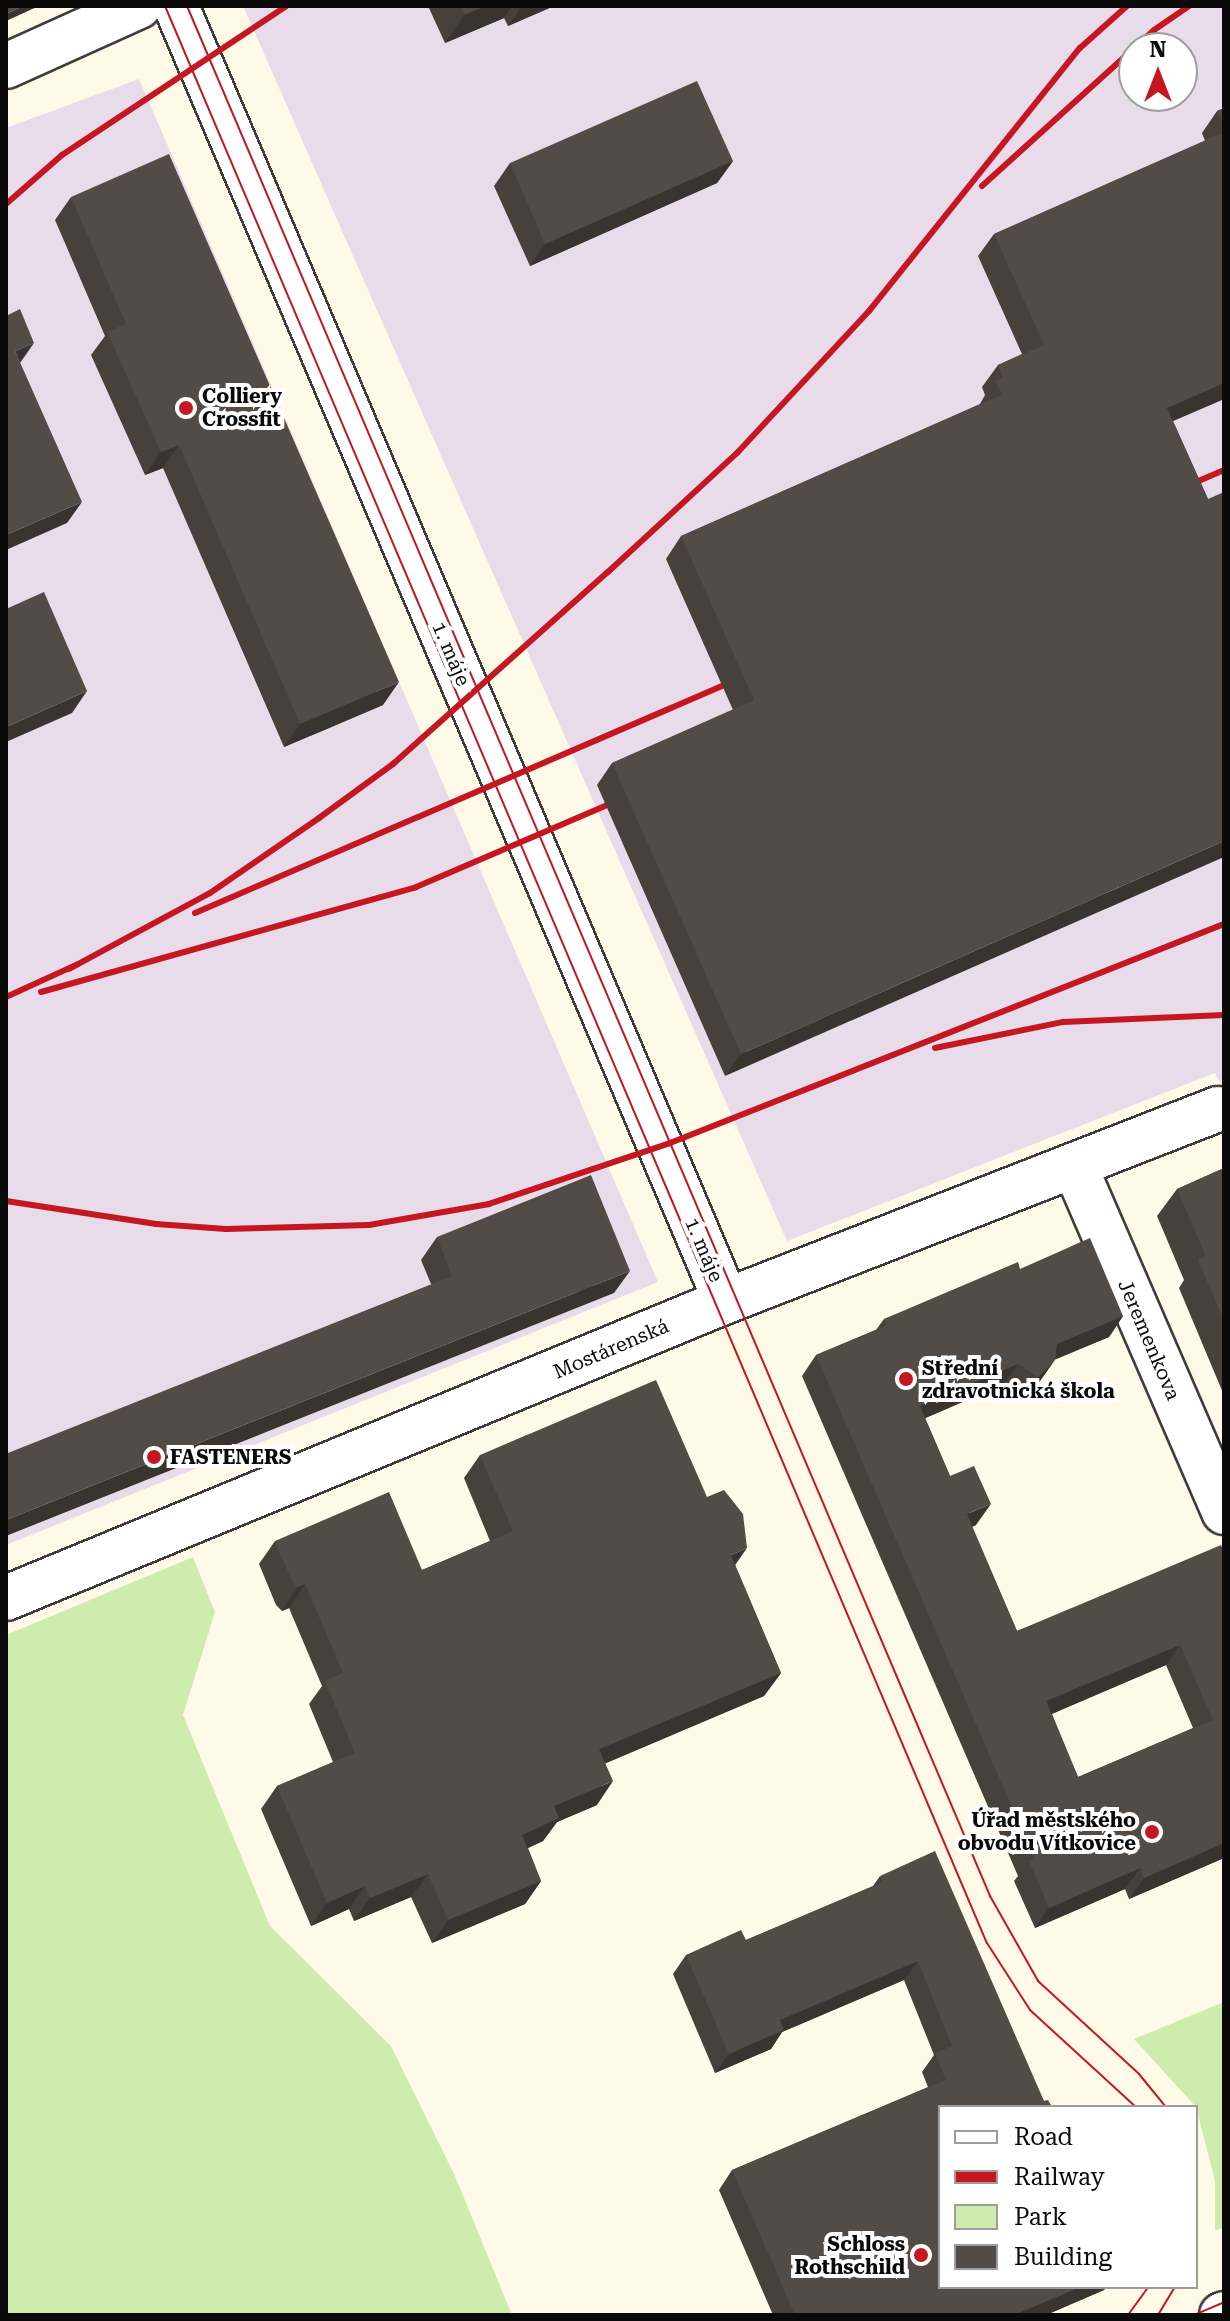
<!DOCTYPE html>
<meta charset="utf-8">
<style>
body{margin:0}
#map{position:relative;width:1230px;height:2321px;overflow:hidden;background:#fffae7;font-family:"Roboto Serif",serif}
div>[style]{position:absolute}
[style*='--x']{left:calc(var(--x)*1px);top:calc(var(--y)*1px);width:calc(var(--w)*1px);rotate:calc(var(--a)*1deg)}
.industrial>*{inset:0;background:#e9dcea}
.green>*{inset:0;background:#ceecad}
.roads{filter:drop-shadow(2px 0 #3d3d3d) drop-shadow(-2px 0 #3d3d3d) drop-shadow(0 2px #3d3d3d) drop-shadow(0 -2px #3d3d3d)}
.minor>*{height:44px;margin:-22px;padding:0 22px;transform-origin:22px;border-radius:22px;background:#fff}
.tram>*{height:2px;margin:-1px;padding:0 1px;transform-origin:1px;border-radius:1px;background:#c41721}
.rail>*{height:6px;margin:-3px;padding:0 3px;transform-origin:3px;border-radius:3px;background:#c41721}
.wall>*{inset:0;background:#47403b}
.shaded-wall>*{inset:0;background:#3a3430}
.building>*{inset:0;background:#534b45}
.dots>*{width:22px;height:22px;translate:-50% -50%;box-sizing:border-box;border:4px solid #fff;border-radius:50%}
span{translate:-50% -50%;white-space:nowrap;text-align:center;line-height:1.15;-webkit-text-stroke:8px #fff;paint-order:stroke}
.poi-label{font-size:20px;color:#0a0a0a;font-weight:700}
.left{translate:0 -50%;text-align:left}
.right{translate:-100% -50%;text-align:right}
.street-label{font-size:20px;color:#0a0a0a}
.frame{position:absolute;inset:0;border:8px solid #0a0a0a;pointer-events:none}
.legend{position:absolute;left:938px;top:2105px;width:260px;height:184px;box-sizing:border-box;background:#fff;border:2px solid #9d9d9d;margin:0;padding:10px 14px;list-style:none;font-size:24px;color:#0a0a0a}
.legend li{display:flex;align-items:center;gap:16px;height:40px}
.legend b{width:40px;border:2px solid #9d9d9d}
.north{position:absolute;left:1118px;top:32px;width:80px;height:80px;box-sizing:border-box;background:#fff;border:2px solid #9d9d9d;border-radius:50%;rotate:0deg;font-size:22px;font-weight:700;line-height:32px;text-align:center;color:#0a0a0a}
.north::after{content:'';display:block;margin:auto;width:28px;height:36px;background:#c41721;clip-path:polygon(50% 0,100% 100%,50% 72%,0 100%)}
</style>
<div id="map">
<div class="industrial">
<i style="clip-path:polygon(evenodd,243px 6px,1224px 6px,1224px 1091px,1215px 1073px,787px 1241px,243px 6px,1134px 48px,1182px 48px,1182px 96px,1134px 96px,1134px 48px)"></i>
<i style="clip-path:polygon(139px 79px,658px 1282px,6px 1545px,6px 128px)"></i>
</div>
<div class="green">
<i style="clip-path:polygon(193px 1557px,215px 1612px,183px 1715px,270px 1926px,391px 2046px,455px 2176px,512px 2315px,6px 2315px,6px 1635px)"></i>
<i style="clip-path:polygon(1224px 2002px,1224px 2227px,1215px 2231px,1215px 2181px,1196px 2107px,1134px 2039px)"></i>
</div>
<div class="roads">
<div class="minor">
<i style="--x:176;--y:6;--w:1407;--a:66.99"></i>
<i style="--x:6;--y:66;--w:146;--a:-24.3"></i>
<i style="--x:1075;--y:1167;--w:376;--a:66.6"></i>
<i style="--x:6;--y:1598;--w:768;--a:-22.42"></i>
<i style="--x:716;--y:1305;--w:539;--a:-21.33"></i>
<i style="--x:1222;--y:2315;--w:2;--a:-27"></i>
</div>
</div>
<div class="tram">
<i style="--x:165;--y:6;--w:2104;--a:67.01"></i>
<i style="--x:987;--y:1943;--w:80;--a:57.3"></i>
<i style="--x:1030;--y:2010;--w:144;--a:42.5"></i>
<i style="--x:187;--y:6;--w:2054;--a:66.98"></i>
<i style="--x:990;--y:1896;--w:98;--a:60.5"></i>
<i style="--x:1038;--y:1981;--w:137;--a:42.6"></i>
<i style="--x:1139;--y:2074;--w:43;--a:50.7"></i>
<i style="--x:1128;--y:2315;--w:34;--a:-54"></i>
<i style="--x:1158;--y:2315;--w:33;--a:-59"></i>
<i style="--x:1194;--y:2315;--w:33;--a:-23"></i>
</div>
<div class="rail">
<i style="--x:982;--y:186;--w:232;--a:-42.2"></i>
<i style="--x:1154;--y:30;--w:42;--a:-34.4"></i>
<i style="--x:6;--y:204;--w:74;--a:-41.2"></i>
<i style="--x:62;--y:155;--w:269;--a:-33.6"></i>
<i style="--x:1180;--y:489;--w:48;--a:-23.4"></i>
<i style="--x:195;--y:913;--w:597;--a:-23.3"></i>
<i style="--x:69;--y:969;--w:160;--a:-28.3"></i>
<i style="--x:210;--y:893;--w:132;--a:-34.5"></i>
<i style="--x:319;--y:818;--w:92;--a:-36.1"></i>
<i style="--x:393;--y:764;--w:288;--a:-41.8"></i>
<i style="--x:608;--y:572;--w:176;--a:-42.7"></i>
<i style="--x:737;--y:453;--w:194;--a:-47.1"></i>
<i style="--x:869;--y:311;--w:337;--a:-51.3"></i>
<i style="--x:1080;--y:48;--w:63;--a:-41.8"></i>
<i style="--x:41;--y:992;--w:389;--a:-15.6"></i>
<i style="--x:416;--y:887;--w:226;--a:-23.2"></i>
<i style="--x:6;--y:997;--w:79;--a:-24.6"></i>
<i style="--x:935;--y:1048;--w:131;--a:-11.5"></i>
<i style="--x:1063;--y:1022;--w:161;--a:-2.5"></i>
<i style="--x:6;--y:1201;--w:152;--a:8.7"></i>
<i style="--x:156;--y:1224;--w:70;--a:4.1"></i>
<i style="--x:226;--y:1229;--w:143;--a:-1.6"></i>
<i style="--x:369;--y:1225;--w:122;--a:-9.9"></i>
<i style="--x:489;--y:1204;--w:191;--a:-18.6"></i>
<i style="--x:670;--y:1143;--w:596;--a:-21.57"></i>
</div>
<div class="wall">
<i style="clip-path:polygon(428px 6px,554px 6px,508px 26px,504px 18px,445px 43px)"></i>
<i style="clip-path:polygon(1224px 108px,1224px 399px,1173px 421px,1208px 499px,725px 1076px,597px 785px,612px 763px,733px 710px,666px 559px,681px 536px,980px 404px,985px 395px,982px 387px,998px 365px,1022px 354px,978px 256px,994px 234px,1205px 141px,1202px 133px,1217px 111px)"></i>
<i style="clip-path:polygon(733px 161px,717px 183px,530px 266px,494px 186px,510px 163px)"></i>
<i style="clip-path:polygon(71px 197px,383px 705px,284px 747px,163px 468px,145px 475px,91px 355px,105px 336px,55px 220px)"></i>
<i style="clip-path:polygon(1224px 1168px,1224px 1393px,1223px 1393px,1179px 1288px,1184px 1280px,1157px 1216px,1177px 1189px)"></i>
<i style="clip-path:polygon(437px 1237px,614px 1293px,431px 1284px,421px 1260px)"></i>
<i style="clip-path:polygon(evenodd,1020px 1269px,1123px 1316px,1109px 1337px,1055px 1359px,1040px 1381px,1024px 1397px,1004px 1384px,925px 1418px,950px 1476px,976px 1525px,972px 1527px,1017px 1631px,1224px 1552px,1224px 1858px,1129px 1899px,1125px 1889px,1035px 1928px,1014px 1881px,1018px 1876px,802px 1376px,816px 1355px,876px 1330px,884px 1319px,1020px 1269px,1166px 1665px,1193px 1728px,1078px 1777px,1052px 1714px,1166px 1665px)"></i>
<i style="clip-path:polygon(480px 1455px,735px 1565px,781px 1673px,764px 1696px,605px 1763px,597px 1805px,557px 1822px,543px 1841px,528px 1848px,541px 1881px,525px 1904px,432px 1943px,411px 1897px,354px 1921px,349px 1909px,311px 1926px,261px 1809px,277px 1786px,333px 1762px,309px 1704px,322px 1686px,289px 1608px,282px 1611px,276px 1605px,259px 1564px,275px 1541px,422px 1570px,490px 1541px,464px 1478px)"></i>
<i style="clip-path:polygon(880px 1876px,1044px 2101px,940px 2287px,1106px 2287px,1104px 2290px,1046px 2315px,773px 2315px,719px 2190px,732px 2170px,928px 2087px,922px 2072px,934px 2055px,904px 1980px,782px 2032px,771px 2049px,715px 2073px,673px 1974px,686px 1955px,746px 1940px,873px 1886px)"></i>
</div>
<div class="shaded-wall">
<i style="clip-path:polygon(23px 6px,39px 6px,6px 21px,6px 14px)"></i>
<i style="clip-path:polygon(486px 6px,512px 6px,504px 18px,445px 43px,464px 15px)"></i>
<i style="clip-path:polygon(522px 6px,554px 6px,508px 26px)"></i>
<i style="clip-path:polygon(733px 161px,717px 183px,530px 266px,545px 244px)"></i>
<i style="clip-path:polygon(34px 343px,20px 363px,15px 351px)"></i>
<i style="clip-path:polygon(1224px 383px,1224px 399px,1152px 430px,1167px 408px)"></i>
<i style="clip-path:polygon(179px 445px,163px 468px,145px 475px,161px 452px)"></i>
<i style="clip-path:polygon(82px 502px,67px 523px,6px 550px,6px 535px)"></i>
<i style="clip-path:polygon(399px 682px,383px 705px,284px 747px,300px 724px)"></i>
<i style="clip-path:polygon(87px 691px,72px 713px,6px 742px,6px 727px)"></i>
<i style="clip-path:polygon(1224px 841px,1224px 857px,725px 1076px,741px 1054px)"></i>
<i style="clip-path:polygon(630px 1271px,614px 1293px,6px 1536px,6px 1520px)"></i>
<i style="clip-path:polygon(1123px 1316px,1109px 1337px,1042px 1365px,1057px 1344px)"></i>
<i style="clip-path:polygon(1055px 1360px,1040px 1381px,1024px 1397px,1038px 1377px)"></i>
<i style="clip-path:polygon(1018px 1364px,1004px 1384px,905px 1427px,920px 1406px)"></i>
<i style="clip-path:polygon(991px 1504px,976px 1525px,953px 1535px,967px 1514px)"></i>
<i style="clip-path:polygon(747px 1548px,731px 1571px,731px 1555px)"></i>
<i style="clip-path:polygon(305px 1584px,289px 1608px,282px 1611px,298px 1587px)"></i>
<i style="clip-path:polygon(1180px 1645px,1166px 1665px,1032px 1722px,1046px 1701px)"></i>
<i style="clip-path:polygon(781px 1673px,764px 1696px,583px 1773px,599px 1749px)"></i>
<i style="clip-path:polygon(613px 1781px,597px 1805px,557px 1822px,543px 1841px,506px 1858px,522px 1835px,554px 1806px)"></i>
<i style="clip-path:polygon(1224px 1843px,1224px 1858px,1129px 1899px,1144px 1878px)"></i>
<i style="clip-path:polygon(1140px 1868px,1125px 1889px,1035px 1928px,1049px 1908px)"></i>
<i style="clip-path:polygon(428px 1874px,411px 1897px,354px 1921px,370px 1898px)"></i>
<i style="clip-path:polygon(541px 1881px,525px 1904px,432px 1943px,448px 1920px)"></i>
<i style="clip-path:polygon(365px 1886px,349px 1909px,311px 1926px,327px 1903px)"></i>
<i style="clip-path:polygon(918px 1961px,904px 1980px,782px 2032px,771px 2049px,715px 2073px,729px 2054px,780px 2020px)"></i>
<i style="clip-path:polygon(1080px 2287px,1106px 2287px,1104px 2290px,1046px 2315px,1014px 2315px)"></i>
</div>
<div class="building">
<i style="clip-path:polygon(6px 6px,23px 6px,6px 14px)"></i>
<i style="clip-path:polygon(460px 6px,486px 6px,464px 15px)"></i>
<i style="clip-path:polygon(697px 81px,733px 161px,545px 244px,510px 163px)"></i>
<i style="clip-path:polygon(1224px 108px,1224px 127px,1217px 111px)"></i>
<i style="clip-path:polygon(1224px 132px,1224px 383px,1167px 408px,1208px 499px,1224px 492px,1224px 841px,741px 1054px,612px 763px,754px 700px,681px 536px,1002px 395px,995px 381px,1003px 377px,998px 365px,1044px 345px,994px 234px)"></i>
<i style="clip-path:polygon(169px 154px,399px 682px,300px 724px,179px 445px,161px 452px,107px 332px,126px 324px,71px 197px)"></i>
<i style="clip-path:polygon(20px 309px,34px 343px,15px 351px,82px 502px,6px 535px,6px 316px)"></i>
<i style="clip-path:polygon(44px 592px,87px 691px,6px 727px,6px 609px)"></i>
<i style="clip-path:polygon(1224px 1168px,1224px 1321px,1198px 1260px,1206px 1257px,1177px 1189px)"></i>
<i style="clip-path:polygon(591px 1175px,630px 1271px,6px 1520px,6px 1447px,8px 1453px,452px 1276px,437px 1237px)"></i>
<i style="clip-path:polygon(evenodd,1090px 1238px,1123px 1316px,1057px 1344px,1055px 1360px,1038px 1377px,1018px 1364px,920px 1406px,950px 1476px,974px 1466px,991px 1504px,967px 1514px,1017px 1631px,1221px 1545px,1224px 1552px,1224px 1843px,1144px 1878px,1140px 1868px,1049px 1908px,1029px 1861px,1034px 1858px,816px 1355px,887px 1325px,884px 1319px,1018px 1262px,1020px 1269px,1090px 1238px,1180px 1645px,1213px 1720px,1078px 1777px,1046px 1701px,1180px 1645px)"></i>
<i style="clip-path:polygon(656px 1380px,707px 1497px,724px 1490px,743px 1514px,747px 1548px,731px 1555px,781px 1673px,599px 1749px,613px 1781px,554px 1806px,559px 1818px,522px 1835px,541px 1881px,448px 1920px,428px 1874px,370px 1898px,365px 1886px,327px 1903px,277px 1786px,355px 1753px,325px 1681px,343px 1673px,305px 1584px,298px 1587px,292px 1581px,275px 1541px,389px 1492px,422px 1570px,513px 1531px,480px 1455px)"></i>
<i style="clip-path:polygon(935px 1851px,1044px 2101px,1048px 2100px,1052px 2107px,940px 2107px,940px 2287px,1080px 2287px,1014px 2315px,795px 2315px,732px 2170px,946px 2080px,935px 2053px,952px 2046px,918px 1961px,780px 2020px,784px 2030px,729px 2054px,686px 1955px,741px 1930px,746px 1940px,883px 1882px,880px 1876px)"></i>
</div>
<div class="dots">
<i style="left:186px;top:408px;background:#c41721"></i>
<i style="left:906px;top:1379px;background:#c41721"></i>
<i style="left:154px;top:1457px;background:#c41721"></i>
<i style="left:1152px;top:1832px;background:#c41721"></i>
<i style="left:921px;top:2255px;background:#c41721"></i>
</div>
<div class="poi-label">
<span class="left" style="left:202px;top:408px">Colliery<br>Crossfit</span>
<span class="left" style="left:922px;top:1380px">Střední<br>zdravotnická škola</span>
<span class="left" style="left:170px;top:1457px">FASTENERS</span>
<span class="right" style="left:1136px;top:1832px">Úřad městského<br>obvodu Vítkovice</span>
<span class="right" style="left:905px;top:2256px">Schloss<br>Rothschild</span>
</div>
<div class="street-label">
<span style="left:451px;top:654px;rotate:67deg">1. máje</span>
<span style="left:704px;top:1250px;rotate:67deg">1. máje</span>
<span style="left:1149px;top:1340px;rotate:67deg">Jeremenkova</span>
<span style="left:611px;top:1349px;rotate:-23deg">Mostárenská</span>
</div>
<div class="frame"></div>
<ul class="legend">
<li><b style="height:10px;background:#fff"></b>Road</li>
<li><b style="height:10px;background:#c41721"></b>Railway</li>
<li><b style="height:22px;background:#ceecad"></b>Park</li>
<li><b style="height:22px;background:#534b45"></b>Building</li>
</ul>
<div class="north">N</div>
</div>
